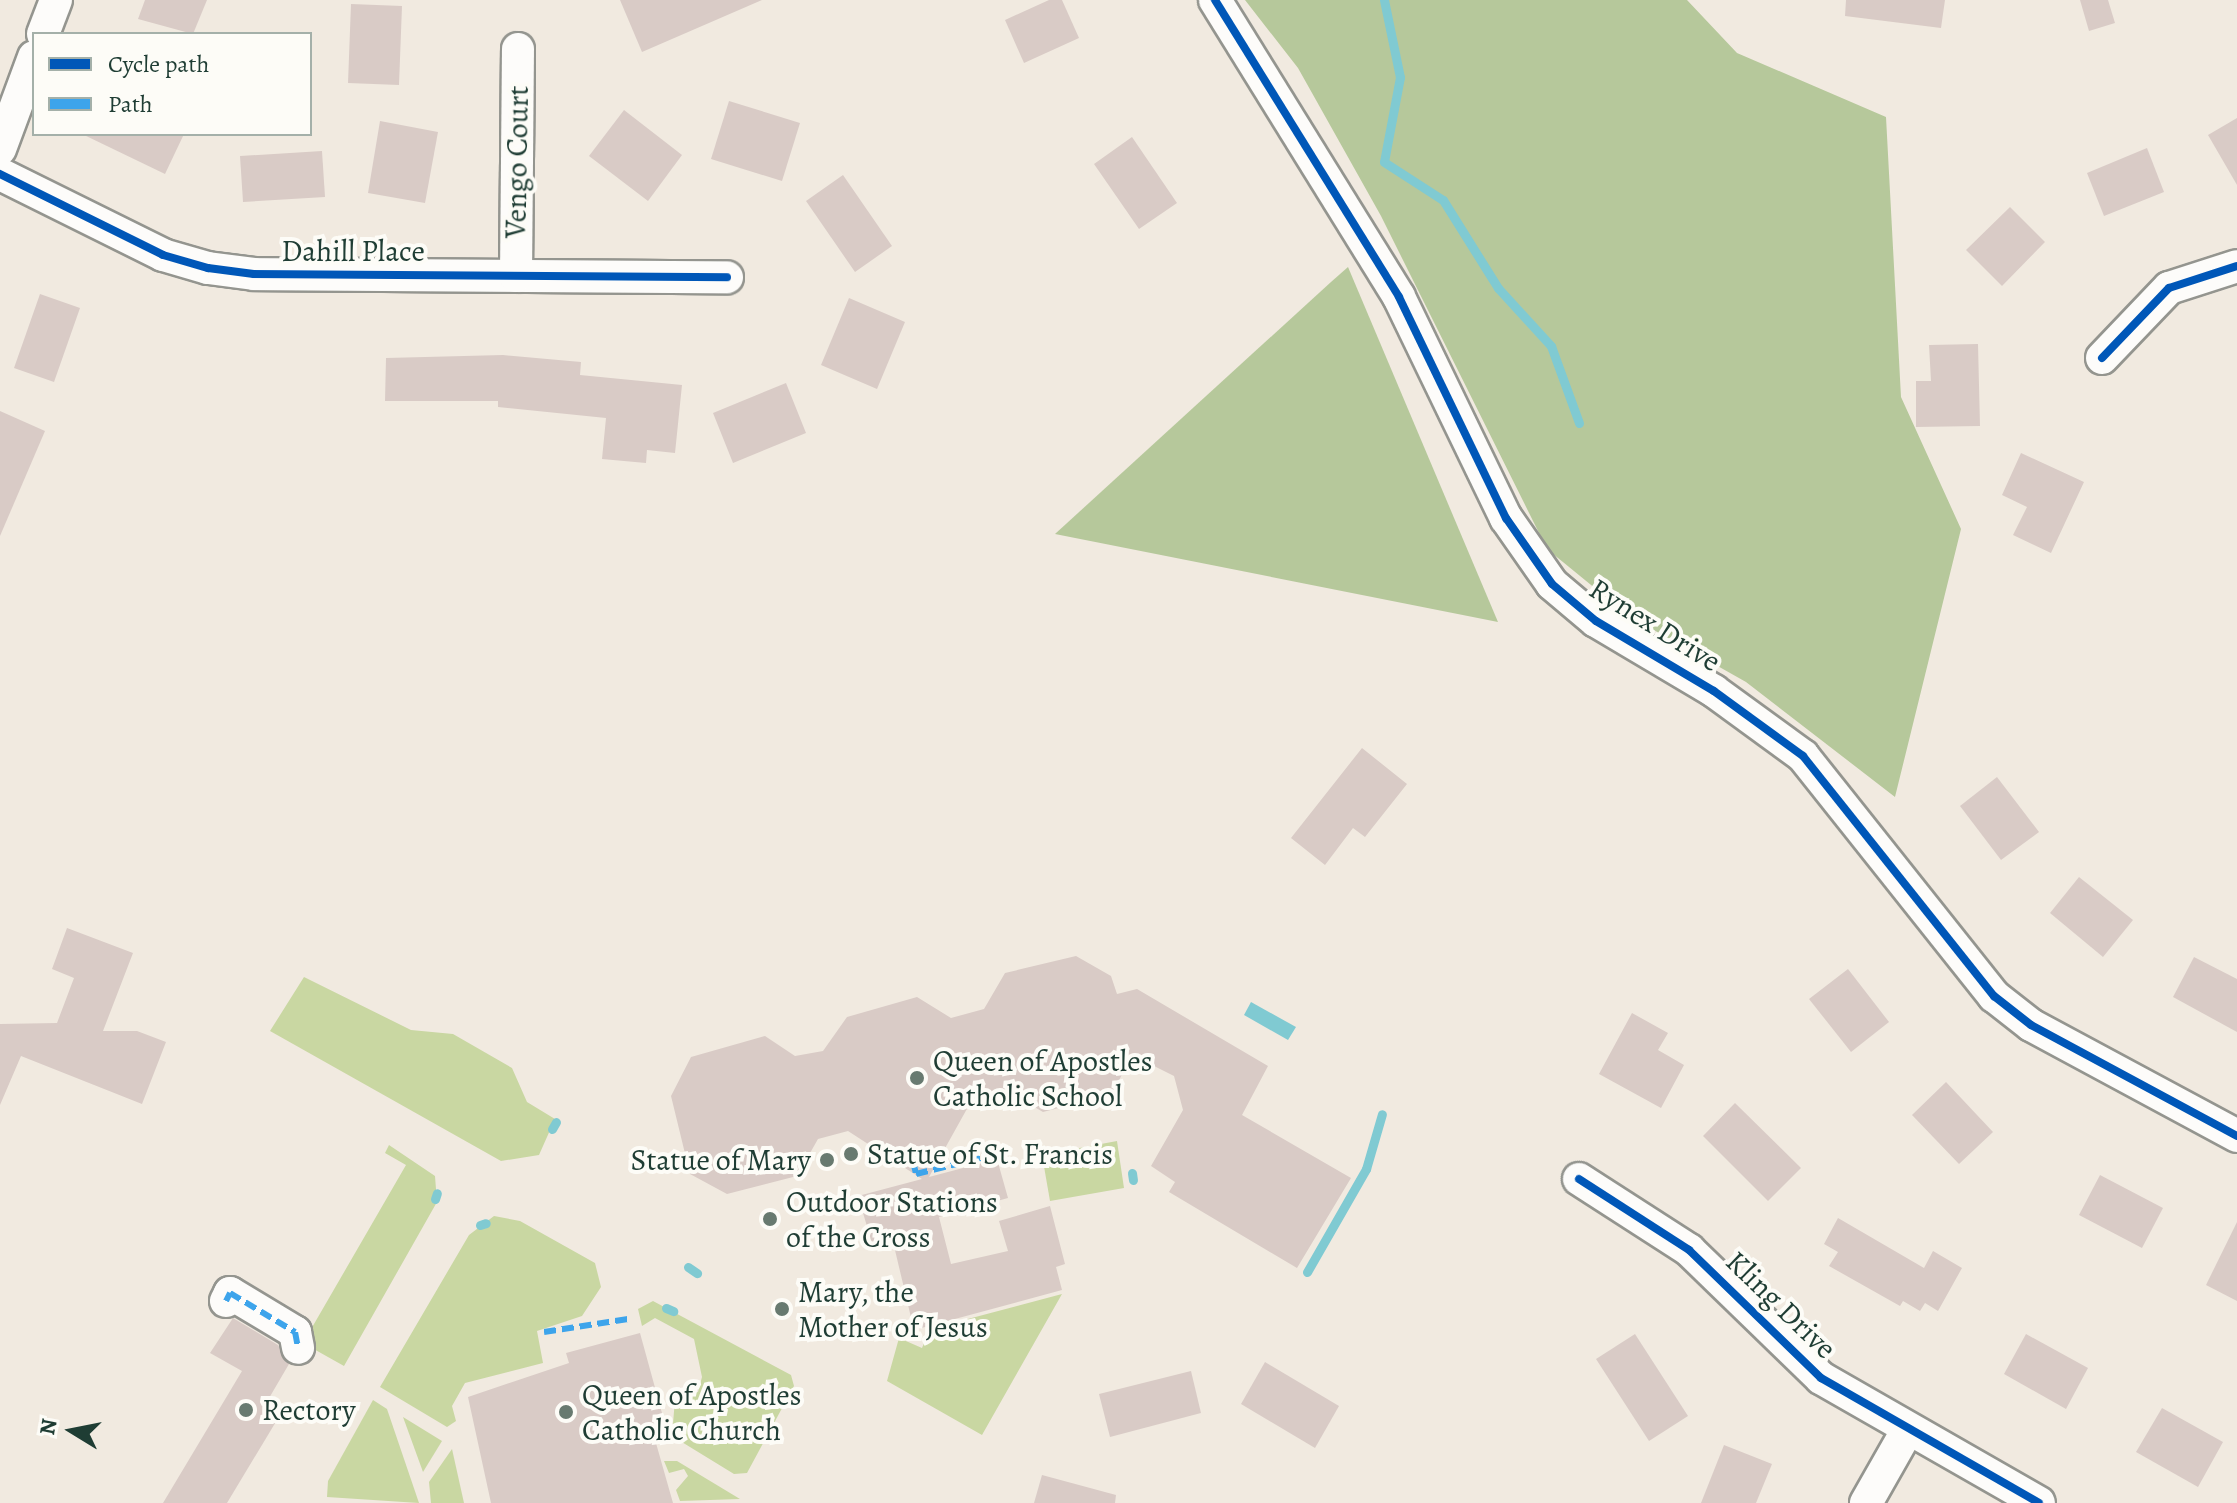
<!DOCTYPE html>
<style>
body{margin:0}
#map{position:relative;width:2237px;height:1503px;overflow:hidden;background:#f1eae0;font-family:Alegreya,serif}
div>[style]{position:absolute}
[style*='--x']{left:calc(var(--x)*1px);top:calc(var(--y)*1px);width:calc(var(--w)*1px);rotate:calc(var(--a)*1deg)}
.green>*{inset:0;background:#c9d7a2}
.forest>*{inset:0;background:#b6c89b}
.water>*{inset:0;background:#80cad2}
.stream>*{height:9px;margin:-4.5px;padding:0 4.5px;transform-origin:4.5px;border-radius:4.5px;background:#80cad2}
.building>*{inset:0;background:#d9cbc6}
.roads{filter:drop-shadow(2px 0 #94958f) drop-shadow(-2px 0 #94958f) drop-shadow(0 2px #94958f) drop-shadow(0 -2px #94958f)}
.minor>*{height:32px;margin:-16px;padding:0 16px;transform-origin:16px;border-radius:16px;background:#fdfcfa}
.quiet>*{height:6px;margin-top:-3px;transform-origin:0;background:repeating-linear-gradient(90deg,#3da4eb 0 12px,transparent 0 18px)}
.cycleway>*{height:8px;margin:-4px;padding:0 4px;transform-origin:4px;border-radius:4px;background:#0057b8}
.dots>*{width:22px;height:22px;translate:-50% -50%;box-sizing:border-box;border:4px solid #fdfcf7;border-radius:50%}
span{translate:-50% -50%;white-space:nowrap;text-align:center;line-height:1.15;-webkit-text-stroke:8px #fdfcf7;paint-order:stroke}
.street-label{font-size:30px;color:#1f3d34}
.poi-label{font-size:30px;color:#1f3d34}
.left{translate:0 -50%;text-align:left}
.right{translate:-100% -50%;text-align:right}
.legend{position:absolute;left:32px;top:32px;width:280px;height:104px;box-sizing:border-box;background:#fdfcf7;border:2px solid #a4b0a9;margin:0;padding:10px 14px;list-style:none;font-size:24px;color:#1f3d34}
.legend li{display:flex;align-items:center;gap:16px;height:40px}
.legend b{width:40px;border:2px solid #a4b0a9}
.north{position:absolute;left:32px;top:1391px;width:80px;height:80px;-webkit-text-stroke:6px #fdfcf7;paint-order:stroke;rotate:280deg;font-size:22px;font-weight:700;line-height:32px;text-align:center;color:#1f3d34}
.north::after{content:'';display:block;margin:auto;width:28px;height:36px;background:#1f3d34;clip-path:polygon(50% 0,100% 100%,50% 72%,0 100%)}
</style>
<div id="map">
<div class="green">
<i style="clip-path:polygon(304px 977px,411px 1030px,453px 1034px,512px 1068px,527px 1102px,555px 1119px,539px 1155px,501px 1161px,270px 1031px)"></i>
<i style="clip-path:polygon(1117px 1141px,1124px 1188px,1050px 1201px,1042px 1155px)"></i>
<i style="clip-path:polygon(389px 1145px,435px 1176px,437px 1202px,344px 1366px,303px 1343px,406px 1165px,385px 1153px)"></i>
<i style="clip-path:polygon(494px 1216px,520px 1221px,595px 1263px,601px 1287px,582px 1316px,537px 1331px,543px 1363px,465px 1383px,452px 1406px,456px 1421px,447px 1427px,380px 1387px,469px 1235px)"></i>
<i style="clip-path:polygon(1062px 1294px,982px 1435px,887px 1381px,899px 1338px,922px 1348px,930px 1329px)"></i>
<i style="clip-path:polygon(653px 1301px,791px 1375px,794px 1386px,747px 1473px,734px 1474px,672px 1436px,675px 1399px,698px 1392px,702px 1377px,694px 1339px,655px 1318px,642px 1326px,638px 1309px)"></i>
<i style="clip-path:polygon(373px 1400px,387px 1409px,419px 1503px,327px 1497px,328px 1481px)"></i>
<i style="clip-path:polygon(403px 1417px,442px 1441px,423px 1472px)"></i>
<i style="clip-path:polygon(452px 1449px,464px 1503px,431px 1503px,429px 1482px)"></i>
<i style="clip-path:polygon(664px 1461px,677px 1461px,740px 1499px,680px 1501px,676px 1490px,688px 1476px,684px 1469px,669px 1473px)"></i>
</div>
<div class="forest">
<i style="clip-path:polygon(1245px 0,1687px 0,1737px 53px,1886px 117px,1901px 397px,1961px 529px,1895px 797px,1746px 682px,1629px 616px,1547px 549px,1381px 216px,1298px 68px)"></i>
<i style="clip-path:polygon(1348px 267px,1498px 622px,1055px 534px,1331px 282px)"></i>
</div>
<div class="water">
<i style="clip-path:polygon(1251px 1002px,1296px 1027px,1288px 1040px,1244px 1015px)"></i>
</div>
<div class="stream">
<i style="--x:1384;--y:0;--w:79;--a:78.3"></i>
<i style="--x:1400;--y:77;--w:86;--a:100.7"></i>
<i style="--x:1384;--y:162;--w:70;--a:32.8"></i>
<i style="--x:1443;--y:200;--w:104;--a:58"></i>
<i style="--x:1498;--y:288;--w:79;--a:47.6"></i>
<i style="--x:1551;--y:346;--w:82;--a:70"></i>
<i style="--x:552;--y:1129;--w:8;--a:-60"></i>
<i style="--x:1132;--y:1173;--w:7;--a:82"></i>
<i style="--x:435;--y:1199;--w:6;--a:-72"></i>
<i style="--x:480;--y:1225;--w:6;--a:-18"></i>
<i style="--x:688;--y:1267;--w:11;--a:34"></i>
<i style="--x:1307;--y:1272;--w:119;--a:-60.2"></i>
<i style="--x:1366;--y:1169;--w:57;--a:-73.8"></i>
<i style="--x:666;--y:1308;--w:8;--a:23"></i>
</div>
<div class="building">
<i style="clip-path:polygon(145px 0,207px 0,193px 34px,138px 19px)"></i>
<i style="clip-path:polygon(620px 0,762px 0,642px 52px)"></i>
<i style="clip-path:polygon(1049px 0,1062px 0,1079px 38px,1024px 63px,1005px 20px)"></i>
<i style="clip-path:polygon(1846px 0,1945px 0,1941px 28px,1845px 16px)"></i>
<i style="clip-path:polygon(2080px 0,2108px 0,2115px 23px,2089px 31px)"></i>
<i style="clip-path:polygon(351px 4px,402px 6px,399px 85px,348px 83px)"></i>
<i style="clip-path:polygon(729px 101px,800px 123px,782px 181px,711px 159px)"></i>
<i style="clip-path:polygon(624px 110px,682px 155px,648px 201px,589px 156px)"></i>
<i style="clip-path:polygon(2237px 118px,2237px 185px,2208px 135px)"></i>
<i style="clip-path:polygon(380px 121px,438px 132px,425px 203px,368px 193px)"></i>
<i style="clip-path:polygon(82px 134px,184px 134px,165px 174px)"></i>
<i style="clip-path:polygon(1132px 137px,1177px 203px,1139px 229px,1094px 164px)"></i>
<i style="clip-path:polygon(2147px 148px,2164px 192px,2104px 216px,2087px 173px)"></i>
<i style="clip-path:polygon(322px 151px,325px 197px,243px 202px,240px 156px)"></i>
<i style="clip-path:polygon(843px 175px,892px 246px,855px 272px,806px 201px)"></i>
<i style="clip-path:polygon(2010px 207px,2045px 242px,2002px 286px,1966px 250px)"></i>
<i style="clip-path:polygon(40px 294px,80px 308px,54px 382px,14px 368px)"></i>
<i style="clip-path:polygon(849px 298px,905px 322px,877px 389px,821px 365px)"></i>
<i style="clip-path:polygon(1978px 344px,1980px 426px,1916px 427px,1916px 381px,1931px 381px,1929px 345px)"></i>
<i style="clip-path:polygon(503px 355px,581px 362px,580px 375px,682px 385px,675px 453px,647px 450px,646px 463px,602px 459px,606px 418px,498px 407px,498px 401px,385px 401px,386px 358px)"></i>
<i style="clip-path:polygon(786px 383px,806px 433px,733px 463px,713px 413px)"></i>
<i style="clip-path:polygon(0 411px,45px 431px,0 536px)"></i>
<i style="clip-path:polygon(2021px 453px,2084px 482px,2051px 553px,2013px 535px,2027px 507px,2002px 495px)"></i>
<i style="clip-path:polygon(1362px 748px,1407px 784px,1365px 837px,1353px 828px,1325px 865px,1291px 838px)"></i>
<i style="clip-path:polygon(1997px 777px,2039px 832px,2001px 860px,1960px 806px)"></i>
<i style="clip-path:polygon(2079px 877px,2133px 920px,2103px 957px,2050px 913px)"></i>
<i style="clip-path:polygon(67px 928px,133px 953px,103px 1031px,137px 1031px,166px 1042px,142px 1104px,21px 1056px,0 1105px,0 1024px,57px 1023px,74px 978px,52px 969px)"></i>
<i style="clip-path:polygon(1076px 956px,1111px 976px,1117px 994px,1137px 989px,1268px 1066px,1242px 1115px,1351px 1178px,1297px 1268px,1169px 1192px,1175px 1182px,1151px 1166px,1183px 1110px,1174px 1076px,1132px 1055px,1112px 1094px,1043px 1112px,1007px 1091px,973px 1098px,929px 1177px,997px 1159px,1008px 1198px,939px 1217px,951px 1264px,1008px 1251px,999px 1221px,1050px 1206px,1065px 1264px,1056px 1267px,1062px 1290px,914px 1330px,894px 1246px,874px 1250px,858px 1196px,922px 1179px,848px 1131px,818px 1139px,797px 1176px,727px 1194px,690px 1174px,671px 1096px,691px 1057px,765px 1036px,795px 1056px,823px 1051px,847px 1017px,917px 997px,951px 1018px,984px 1009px,1005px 973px)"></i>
<i style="clip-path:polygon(2194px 957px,2237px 979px,2237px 1032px,2173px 997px)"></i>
<i style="clip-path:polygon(1848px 969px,1889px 1022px,1851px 1052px,1809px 999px)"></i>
<i style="clip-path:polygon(1632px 1013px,1668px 1033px,1658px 1050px,1684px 1065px,1661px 1108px,1599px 1074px)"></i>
<i style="clip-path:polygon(1946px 1082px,1993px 1132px,1959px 1164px,1912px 1115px)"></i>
<i style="clip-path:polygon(1735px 1103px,1801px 1168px,1768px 1201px,1703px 1136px)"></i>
<i style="clip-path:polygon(2100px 1175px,2163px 1208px,2142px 1248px,2079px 1215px)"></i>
<i style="clip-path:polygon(1838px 1218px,1924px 1268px,1933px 1251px,1962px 1268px,1938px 1311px,1925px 1303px,1920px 1311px,1903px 1301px,1900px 1306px,1829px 1266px,1838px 1252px,1824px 1244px)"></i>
<i style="clip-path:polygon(2237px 1222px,2237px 1301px,2206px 1285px)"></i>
<i style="clip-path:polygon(233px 1318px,278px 1345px,289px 1364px,265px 1405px,280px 1415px,227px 1503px,163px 1503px,242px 1371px,210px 1353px)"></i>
<i style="clip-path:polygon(640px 1333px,665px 1424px,652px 1429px,673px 1503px,491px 1503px,468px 1397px,569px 1363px,566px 1353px)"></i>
<i style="clip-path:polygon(1635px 1334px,1688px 1416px,1649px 1441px,1596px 1359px)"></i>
<i style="clip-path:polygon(2026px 1334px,2088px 1368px,2066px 1409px,2004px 1374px)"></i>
<i style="clip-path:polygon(1265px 1362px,1339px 1406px,1315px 1448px,1241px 1404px)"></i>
<i style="clip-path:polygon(1191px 1371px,1201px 1413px,1110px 1437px,1099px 1394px)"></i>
<i style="clip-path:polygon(2162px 1408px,2223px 1442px,2198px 1487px,2136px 1452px)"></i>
<i style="clip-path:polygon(1724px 1445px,1772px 1464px,1756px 1503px,1701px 1503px)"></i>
<i style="clip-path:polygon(1042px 1475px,1116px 1495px,1115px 1503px,1034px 1503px)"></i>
</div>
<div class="roads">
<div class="minor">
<i style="--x:1215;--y:0;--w:349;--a:58.2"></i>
<i style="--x:1399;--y:297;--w:246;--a:64.2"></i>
<i style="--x:1506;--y:518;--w:80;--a:55.1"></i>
<i style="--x:1552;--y:584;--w:57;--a:40.1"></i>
<i style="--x:1596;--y:621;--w:137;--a:30.7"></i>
<i style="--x:1714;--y:691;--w:110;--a:36.1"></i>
<i style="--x:1803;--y:756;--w:307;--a:51.5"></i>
<i style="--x:1994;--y:996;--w:47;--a:38.1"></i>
<i style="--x:2031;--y:1025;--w:234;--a:28.3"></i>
<i style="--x:43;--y:34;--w:36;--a:-69"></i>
<i style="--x:0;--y:149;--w:98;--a:-69.7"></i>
<i style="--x:0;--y:174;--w:182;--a:26.4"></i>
<i style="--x:163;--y:255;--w:47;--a:16.1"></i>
<i style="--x:208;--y:268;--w:46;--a:7.4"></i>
<i style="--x:254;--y:274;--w:473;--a:0.4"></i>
<i style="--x:516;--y:276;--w:227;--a:-89.5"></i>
<i style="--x:2102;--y:358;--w:97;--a:-46.3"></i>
<i style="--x:2169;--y:288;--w:71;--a:-17.9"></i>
<i style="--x:1579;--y:1179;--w:131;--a:32.8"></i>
<i style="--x:1689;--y:1250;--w:184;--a:44.1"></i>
<i style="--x:1821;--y:1378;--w:251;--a:29.8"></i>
<i style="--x:226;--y:1301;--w:9;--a:-63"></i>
<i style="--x:230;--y:1293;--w:76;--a:31"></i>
<i style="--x:295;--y:1332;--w:16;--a:79"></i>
<i style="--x:1866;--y:1503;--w:85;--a:-60.4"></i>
</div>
</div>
<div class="quiet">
<i style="--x:913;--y:1161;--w:13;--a:77"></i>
<i style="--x:916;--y:1174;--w:83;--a:-13.9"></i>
<i style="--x:226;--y:1301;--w:9;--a:-63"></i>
<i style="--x:230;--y:1293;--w:76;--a:31"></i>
<i style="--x:295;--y:1332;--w:16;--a:79"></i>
<i style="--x:544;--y:1332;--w:85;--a:-8.8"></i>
</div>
<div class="cycleway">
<i style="--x:1215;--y:0;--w:349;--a:58.2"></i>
<i style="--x:1399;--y:297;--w:246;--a:64.2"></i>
<i style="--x:1506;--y:518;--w:80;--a:55.1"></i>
<i style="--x:1552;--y:584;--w:57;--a:40.1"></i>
<i style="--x:1596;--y:621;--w:137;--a:30.7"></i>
<i style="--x:1714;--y:691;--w:110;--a:36.1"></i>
<i style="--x:1803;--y:756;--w:307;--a:51.5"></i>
<i style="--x:1994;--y:996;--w:47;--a:38.1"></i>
<i style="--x:2031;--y:1025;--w:234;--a:28.3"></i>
<i style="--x:0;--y:174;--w:182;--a:26.4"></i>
<i style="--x:163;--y:255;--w:47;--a:16.1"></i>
<i style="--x:208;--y:268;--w:46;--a:7.4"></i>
<i style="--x:254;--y:274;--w:473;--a:0.4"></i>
<i style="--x:2102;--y:358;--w:97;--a:-46.3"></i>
<i style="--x:2169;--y:288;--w:71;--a:-17.9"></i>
<i style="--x:1579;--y:1179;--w:131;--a:32.8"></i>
<i style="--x:1689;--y:1250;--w:184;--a:44.1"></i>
<i style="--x:1821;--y:1378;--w:251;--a:29.8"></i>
</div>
<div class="dots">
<i style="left:917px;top:1078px;background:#687a70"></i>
<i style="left:851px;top:1154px;background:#687a70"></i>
<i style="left:827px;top:1160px;background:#687a70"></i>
<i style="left:770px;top:1219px;background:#687a70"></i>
<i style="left:782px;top:1309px;background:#687a70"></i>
<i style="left:246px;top:1410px;background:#687a70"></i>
<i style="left:566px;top:1412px;background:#687a70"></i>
</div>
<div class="street-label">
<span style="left:517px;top:162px;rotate:-89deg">Vengo Court</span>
<span style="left:353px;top:251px">Dahill Place</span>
<span style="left:1655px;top:625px;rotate:32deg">Rynex Drive</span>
<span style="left:1781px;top:1305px;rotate:44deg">Kling Drive</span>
</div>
<div class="poi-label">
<span class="left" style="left:933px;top:1078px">Queen of Apostles<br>Catholic School</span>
<span class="left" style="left:867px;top:1154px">Statue of St. Francis</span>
<span class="right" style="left:811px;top:1160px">Statue of Mary</span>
<span class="left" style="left:786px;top:1219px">Outdoor Stations<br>of the Cross</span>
<span class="left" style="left:798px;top:1309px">Mary, the<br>Mother of Jesus</span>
<span class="left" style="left:582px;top:1412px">Queen of Apostles<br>Catholic Church</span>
<span class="left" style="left:262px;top:1410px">Rectory</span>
</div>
<ul class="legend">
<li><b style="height:10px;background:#0057b8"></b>Cycle path</li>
<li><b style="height:10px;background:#3da4eb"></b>Path</li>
</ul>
<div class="north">N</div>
</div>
